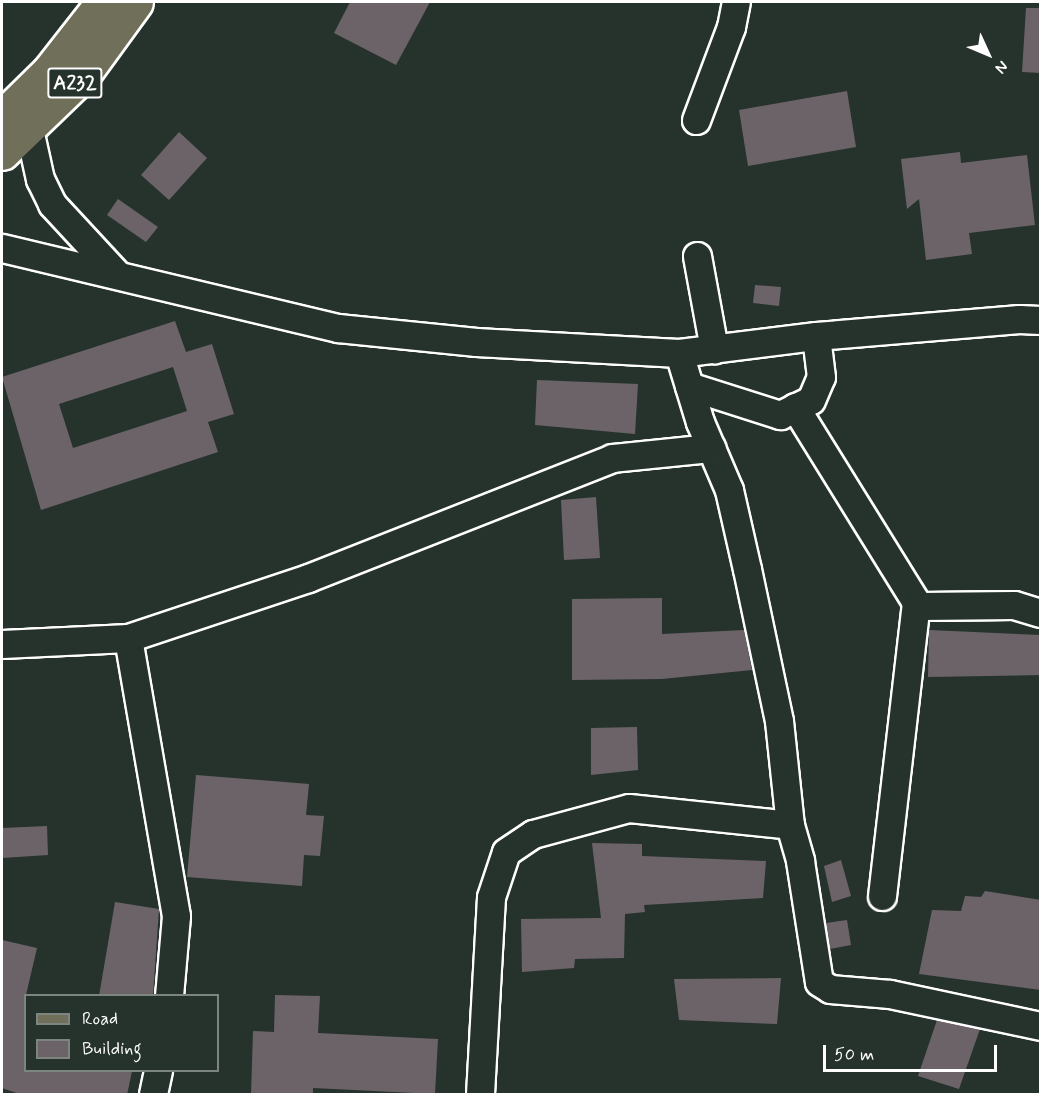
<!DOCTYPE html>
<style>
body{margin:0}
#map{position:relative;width:1042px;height:1096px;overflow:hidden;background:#26332d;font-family:Mynerve,sans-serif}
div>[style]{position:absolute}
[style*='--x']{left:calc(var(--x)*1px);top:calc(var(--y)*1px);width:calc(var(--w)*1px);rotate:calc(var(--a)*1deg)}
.building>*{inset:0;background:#6c6369}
.roads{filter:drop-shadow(2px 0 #fff) drop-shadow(-2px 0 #fff) drop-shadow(0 2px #fff) drop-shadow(0 -2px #fff)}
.street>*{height:27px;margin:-13.5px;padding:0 13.5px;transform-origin:13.5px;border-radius:13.5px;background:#26332d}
.primary>*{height:33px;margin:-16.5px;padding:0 16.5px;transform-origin:16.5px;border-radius:16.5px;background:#706f59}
span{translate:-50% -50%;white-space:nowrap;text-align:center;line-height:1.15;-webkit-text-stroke:5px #26332d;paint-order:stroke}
.shield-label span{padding:2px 4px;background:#26332d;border:2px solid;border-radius:4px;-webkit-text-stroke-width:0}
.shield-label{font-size:20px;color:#fff;font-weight:700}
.frame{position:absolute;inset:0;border:3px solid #fff;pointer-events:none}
.legend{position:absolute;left:24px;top:994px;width:195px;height:78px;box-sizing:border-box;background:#26332d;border:2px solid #7d8581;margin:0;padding:8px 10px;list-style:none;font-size:18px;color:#fff}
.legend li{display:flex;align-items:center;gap:12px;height:30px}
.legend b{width:30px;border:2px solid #7d8581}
.north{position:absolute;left:958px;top:24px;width:60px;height:60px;-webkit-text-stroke:4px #26332d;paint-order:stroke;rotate:134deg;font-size:16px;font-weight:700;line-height:24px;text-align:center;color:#fff}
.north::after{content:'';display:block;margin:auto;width:21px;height:27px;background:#fff;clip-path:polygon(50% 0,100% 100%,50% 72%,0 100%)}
.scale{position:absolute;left:823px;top:1045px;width:174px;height:27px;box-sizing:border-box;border:3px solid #fff;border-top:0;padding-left:8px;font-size:18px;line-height:21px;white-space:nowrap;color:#fff;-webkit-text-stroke:4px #26332d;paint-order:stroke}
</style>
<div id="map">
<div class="building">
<i style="clip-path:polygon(350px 2px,430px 2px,396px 65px,334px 33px)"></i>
<i style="clip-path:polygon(1026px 8px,1041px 8px,1041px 73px,1022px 72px)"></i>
<i style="clip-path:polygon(847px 91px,856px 147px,748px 166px,739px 110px)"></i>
<i style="clip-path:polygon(179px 132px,207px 158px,169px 200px,141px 175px)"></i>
<i style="clip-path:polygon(960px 152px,961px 163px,1027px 155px,1035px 225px,969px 233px,972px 254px,926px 260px,919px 199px,907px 209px,901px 159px)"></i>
<i style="clip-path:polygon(118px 199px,158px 227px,146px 242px,107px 215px)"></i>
<i style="clip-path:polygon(755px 285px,781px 287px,779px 306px,753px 303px)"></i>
<i style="clip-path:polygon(evenodd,175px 321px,186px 352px,212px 344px,234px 414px,208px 422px,218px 452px,41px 510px,2px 377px,175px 321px,173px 367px,187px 411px,73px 448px,59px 404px,173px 367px)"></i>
<i style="clip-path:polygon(537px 380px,638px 384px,635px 434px,535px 425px)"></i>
<i style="clip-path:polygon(596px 497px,600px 558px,564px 560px,561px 500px)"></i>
<i style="clip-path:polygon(662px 598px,662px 634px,744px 630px,752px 670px,662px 679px,572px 680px,572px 599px)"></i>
<i style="clip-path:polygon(929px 630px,1041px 635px,1041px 675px,928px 677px)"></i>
<i style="clip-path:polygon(637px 727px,638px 770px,591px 775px,591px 728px)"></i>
<i style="clip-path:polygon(196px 775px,309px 784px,306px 815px,324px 816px,320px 856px,304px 855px,302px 886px,187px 877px)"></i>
<i style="clip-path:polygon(47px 826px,48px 855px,2px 858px,2px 828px)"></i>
<i style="clip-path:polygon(592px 843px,642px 844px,642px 856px,766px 861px,763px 898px,644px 905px,645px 912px,625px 914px,624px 958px,575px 959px,574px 968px,522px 972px,521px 919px,601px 918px)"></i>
<i style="clip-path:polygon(841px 860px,851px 896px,832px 902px,824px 866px)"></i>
<i style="clip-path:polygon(985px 891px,1041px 900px,1041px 990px,919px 974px,932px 910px,961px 911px,965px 896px,981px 897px)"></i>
<i style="clip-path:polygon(115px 902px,159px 909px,153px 996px,99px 996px)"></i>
<i style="clip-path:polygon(847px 920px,851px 945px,830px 949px,826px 923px)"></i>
<i style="clip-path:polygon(2px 940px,37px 948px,26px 995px,26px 1071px,132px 1071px,127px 1095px,22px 1095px,2px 1088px)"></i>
<i style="clip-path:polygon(781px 978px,777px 1024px,679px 1020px,674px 979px)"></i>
<i style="clip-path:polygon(275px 995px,320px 996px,318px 1033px,438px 1039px,435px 1094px,313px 1088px,313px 1095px,251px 1095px,253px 1031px,274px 1032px)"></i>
<i style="clip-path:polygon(937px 1020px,980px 1029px,959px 1089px,918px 1076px)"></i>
</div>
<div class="roads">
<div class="street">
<i style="--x:25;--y:111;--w:70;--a:77.6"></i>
<i style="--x:40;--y:179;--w:28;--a:64"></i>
<i style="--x:52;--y:204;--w:93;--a:47.2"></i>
<i style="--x:696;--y:120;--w:99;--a:-69.4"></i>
<i style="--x:731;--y:27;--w:25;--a:-79"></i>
<i style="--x:2;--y:248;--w:345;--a:13.4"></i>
<i style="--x:338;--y:328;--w:139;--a:5.8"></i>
<i style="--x:476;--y:342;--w:203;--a:3.1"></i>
<i style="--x:679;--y:353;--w:138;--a:-7.1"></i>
<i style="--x:816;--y:336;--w:204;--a:-4.8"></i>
<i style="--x:1019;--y:319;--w:21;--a:3"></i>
<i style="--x:697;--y:256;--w:95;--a:79.6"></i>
<i style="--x:679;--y:353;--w:72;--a:73.1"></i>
<i style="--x:700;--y:422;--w:74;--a:66.9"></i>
<i style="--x:729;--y:490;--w:81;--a:77.2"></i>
<i style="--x:747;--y:569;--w:155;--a:78.1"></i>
<i style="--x:779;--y:721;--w:105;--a:84"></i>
<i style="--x:790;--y:825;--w:37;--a:74"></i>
<i style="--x:800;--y:861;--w:122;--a:81.1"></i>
<i style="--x:819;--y:982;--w:13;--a:32"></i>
<i style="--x:830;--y:989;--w:60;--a:4.8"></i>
<i style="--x:890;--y:994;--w:153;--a:12"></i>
<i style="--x:689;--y:386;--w:96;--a:17.7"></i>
<i style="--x:780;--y:415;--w:34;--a:-26"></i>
<i style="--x:811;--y:400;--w:25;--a:-67"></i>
<i style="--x:821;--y:377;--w:41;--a:-97"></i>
<i style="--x:795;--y:407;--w:229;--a:58.2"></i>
<i style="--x:916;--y:602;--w:6;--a:39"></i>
<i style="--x:921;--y:606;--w:93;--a:-0.6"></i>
<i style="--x:1014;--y:605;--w:27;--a:17"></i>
<i style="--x:128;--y:638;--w:282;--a:80.2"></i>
<i style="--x:176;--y:916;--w:80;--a:95"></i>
<i style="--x:2;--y:644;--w:126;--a:-2.7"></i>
<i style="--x:128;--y:638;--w:190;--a:-18.4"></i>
<i style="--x:308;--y:578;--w:327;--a:-21.5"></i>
<i style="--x:612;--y:458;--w:100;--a:-5.8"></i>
<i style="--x:882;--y:896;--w:296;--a:-83.4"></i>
<i style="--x:153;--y:1094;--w:25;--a:-78"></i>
<i style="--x:480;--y:1094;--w:197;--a:-86.8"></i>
<i style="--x:491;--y:897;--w:47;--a:-71.6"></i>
<i style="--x:506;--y:852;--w:32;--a:-34"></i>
<i style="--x:533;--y:834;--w:99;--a:-15.2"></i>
<i style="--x:629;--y:808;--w:162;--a:6"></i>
</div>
<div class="primary">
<i style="--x:2;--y:117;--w:66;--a:-44.4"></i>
<i style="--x:49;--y:71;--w:88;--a:-52"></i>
<i style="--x:2;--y:153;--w:112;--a:-43.9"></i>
<i style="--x:83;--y:75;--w:90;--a:-54"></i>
</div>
</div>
<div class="shield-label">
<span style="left:75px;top:83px">A232</span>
</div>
<div class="frame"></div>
<ul class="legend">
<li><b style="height:8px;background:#706f59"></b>Road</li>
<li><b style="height:16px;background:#6c6369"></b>Building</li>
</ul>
<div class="north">N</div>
<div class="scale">50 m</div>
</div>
